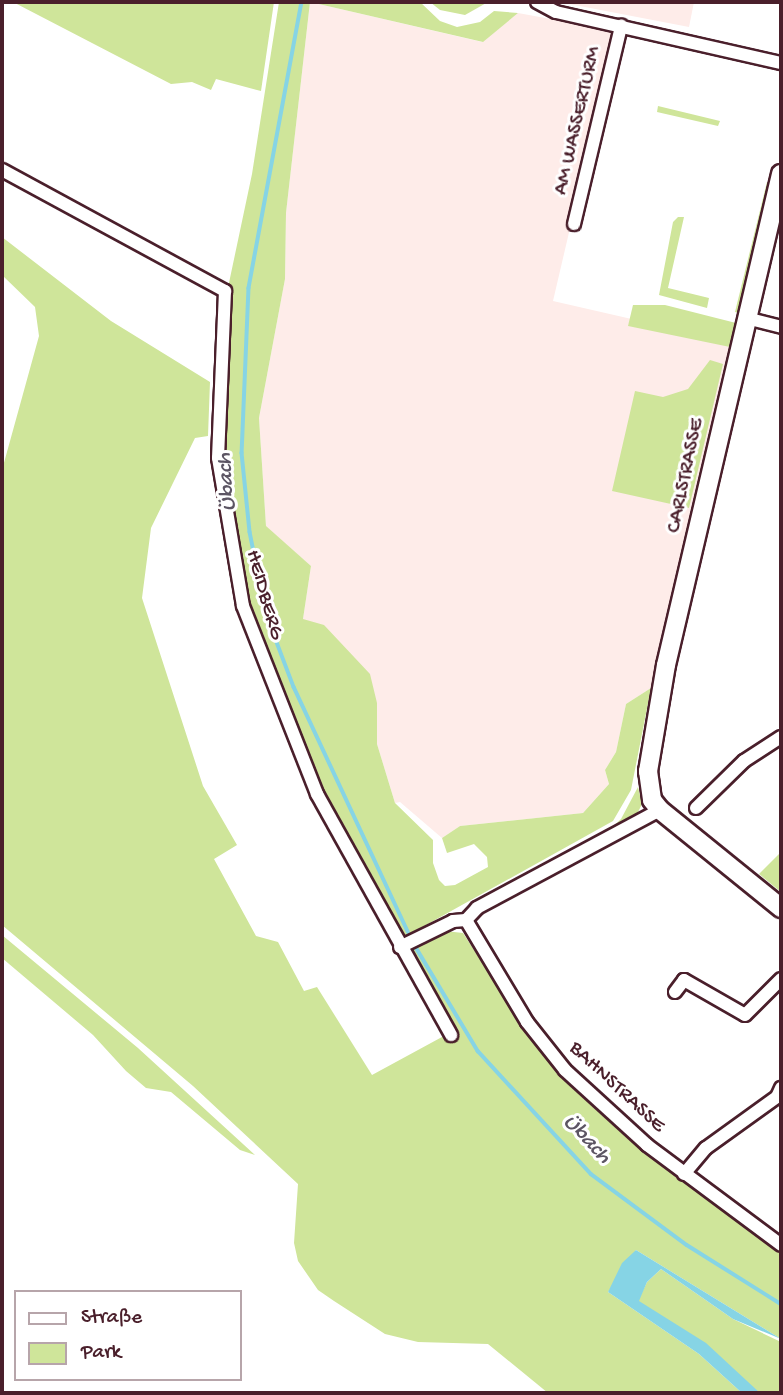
<!DOCTYPE html>
<meta charset="utf-8">
<style>
body{margin:0}
#map{position:relative;width:783px;height:1395px;overflow:hidden;background:#fff;font-family:"Gochi Hand",sans-serif}
div>[style]{position:absolute}
[style*='--x']{left:calc(var(--x)*1px);top:calc(var(--y)*1px);width:calc(var(--w)*1px);rotate:calc(var(--a)*1deg)}
.built>*{inset:0;background:#feece9}
.green>*{inset:0;background:#cfe59a}
.water>*{inset:0;background:#86d4e5}
.stream>*{height:3.5px;margin:-1.75px;padding:0 1.75px;transform-origin:1.75px;border-radius:1.75px;background:#86d4e5}
.roads{filter:drop-shadow(2px 0 #4a1f2b) drop-shadow(-2px 0 #4a1f2b) drop-shadow(0 2px #4a1f2b) drop-shadow(0 -2px #4a1f2b)}
.street>*{height:12px;margin:-6px;padding:0 6px;transform-origin:6px;border-radius:6px;background:#fff}
.secondary>*{height:18px;margin:-9px;padding:0 9px;transform-origin:9px;border-radius:9px;background:#fff}
span{translate:-50% -50%;white-space:nowrap;text-align:center;line-height:1.15;-webkit-text-stroke:6px #fff;paint-order:stroke}
.street-label{font-size:21px;color:#4a1f2b}
.water-label{font-size:23px;color:#5c5563;font-style:italic}
.frame{position:absolute;inset:0;border:4px solid #4a1f2b;pointer-events:none}
.legend{position:absolute;left:14px;top:1290px;width:228px;height:91px;box-sizing:border-box;background:#fff;border:2px solid #b7a5aa;margin:0;padding:9px 12px;list-style:none;font-size:21px;color:#4a1f2b}
.legend li{display:flex;align-items:center;gap:14px;height:35px}
.legend b{width:35px;border:2px solid #b7a5aa}
</style>
<div id="map">
<div class="built">
<i style="clip-path:polygon(310px 2px,482px 42px,518px 13px,616px 31px,553px 301px,732px 342px,651px 688px,626px 704px,616px 752px,605px 770px,609px 784px,583px 813px,460px 826px,442px 838px,400px 802px,395px 803px,377px 744px,377px 703px,303px 619px,311px 566px,266px 527px,259px 418px,285px 279px,286px 213px)"></i>
<i style="clip-path:polygon(559px 2px,694px 2px,689px 27px)"></i>
</div>
<div class="green">
<i style="clip-path:polygon(13px 2px,274px 2px,261px 91px,216px 79px,211px 90px,192px 82px,171px 84px)"></i>
<i style="clip-path:polygon(279px 2px,420px 2px,440px 21px,457px 27px,480px 22px,494px 11px,518px 13px,483px 42px,310px 2px,286px 213px,285px 279px,259px 418px,266px 526px,311px 566px,303px 619px,324px 625px,370px 674px,377px 703px,377px 744px,395px 803px,433px 840px,433px 863px,439px 880px,445px 886px,455px 885px,488px 867px,487px 857px,474px 844px,447px 853px,442px 838px,460px 826px,583px 813px,609px 784px,605px 770px,616px 752px,626px 704px,651px 688px,631px 790px,613px 821px,399px 940px,331px 814px,243px 595px,222px 458px,226px 297px,252px 174px)"></i>
<i style="clip-path:polygon(430px 2px,488px 2px,465px 15px,440px 10px)"></i>
<i style="clip-path:polygon(658px 106px,720px 121px,718px 126px,657px 112px)"></i>
<i style="clip-path:polygon(767px 182px,773px 184px,739px 313px,735px 312px)"></i>
<i style="clip-path:polygon(678px 217px,684px 217px,668px 288px,709px 298px,707px 308px,659px 295px,673px 222px)"></i>
<i style="clip-path:polygon(2px 237px,111px 321px,210px 382px,208px 436px,195px 438px,151px 528px,142px 598px,203px 786px,237px 845px,214px 859px,256px 936px,278px 942px,304px 991px,317px 987px,372px 1075px,453px 1031px,406px 950px,445px 931px,463px 933px,522px 1024px,567px 1079px,680px 1179px,781px 1251px,781px 1339px,636px 1250px,608px 1292px,699px 1354px,742px 1393px,548px 1393px,488px 1344px,418px 1342px,385px 1334px,334px 1301px,318px 1290px,298px 1261px,294px 1243px,298px 1184px,193px 1086px,2px 925px,2px 470px,39px 336px,35px 307px,2px 275px)"></i>
<i style="clip-path:polygon(633px 305px,665px 305px,736px 323px,732px 342px,730px 347px,628px 326px)"></i>
<i style="clip-path:polygon(710px 360px,723px 364px,689px 508px,612px 491px,635px 391px,663px 397px,688px 389px)"></i>
<i style="clip-path:polygon(638px 787px,642px 804px,636px 816px,606px 833px,621px 819px)"></i>
<i style="clip-path:polygon(781px 852px,781px 892px,759px 874px)"></i>
<i style="clip-path:polygon(2px 935px,138px 1048px,255px 1155px,240px 1150px,171px 1092px,146px 1088px,126px 1071px,93px 1035px,2px 958px)"></i>
<i style="clip-path:polygon(661px 1269px,733px 1319px,781px 1342px,781px 1393px,760px 1393px,638px 1301px,647px 1282px)"></i>
</div>
<div class="water">
<i style="clip-path:polygon(636px 1250px,781px 1339px,733px 1319px,661px 1269px,647px 1282px,639px 1301px,706px 1343px,760px 1393px,742px 1393px,699px 1354px,608px 1292px,622px 1263px)"></i>
</div>
<div class="stream">
<i style="--x:302;--y:2;--w:291;--a:100.5"></i>
<i style="--x:249;--y:288;--w:165;--a:92.4"></i>
<i style="--x:242;--y:453;--w:79;--a:84.2"></i>
<i style="--x:250;--y:532;--w:86;--a:78.6"></i>
<i style="--x:267;--y:616;--w:76;--a:69.2"></i>
<i style="--x:294;--y:687;--w:270;--a:65"></i>
<i style="--x:417;--y:949;--w:119;--a:59.1"></i>
<i style="--x:478;--y:1051;--w:167;--a:47.4"></i>
<i style="--x:591;--y:1174;--w:119;--a:36.5"></i>
<i style="--x:687;--y:1245;--w:111;--a:32.1"></i>
</div>
<div class="roads">
<div class="street">
<i style="--x:537;--y:2;--w:21;--a:28"></i>
<i style="--x:556;--y:12;--w:231;--a:12.8"></i>
<i style="--x:2;--y:170;--w:254;--a:28.5"></i>
<i style="--x:225;--y:291;--w:167;--a:92.4"></i>
<i style="--x:218;--y:458;--w:150;--a:80.4"></i>
<i style="--x:243;--y:606;--w:202;--a:68.5"></i>
<i style="--x:317;--y:794;--w:276;--a:60.9"></i>
<i style="--x:574;--y:224;--w:204;--a:-76.6"></i>
<i style="--x:746;--y:318;--w:36;--a:14"></i>
<i style="--x:696;--y:808;--w:67;--a:-44.4"></i>
<i style="--x:744;--y:761;--w:44;--a:-33"></i>
<i style="--x:466;--y:920;--w:119;--a:59.1"></i>
<i style="--x:527;--y:1022;--w:61;--a:51.6"></i>
<i style="--x:565;--y:1070;--w:111;--a:42.4"></i>
<i style="--x:647;--y:1145;--w:167;--a:36.7"></i>
<i style="--x:400;--y:947;--w:59;--a:-26.1"></i>
<i style="--x:453;--y:921;--w:13;--a:-4"></i>
<i style="--x:466;--y:920;--w:16;--a:-47"></i>
<i style="--x:477;--y:908;--w:208;--a:-28.2"></i>
<i style="--x:675;--y:992;--w:15;--a:-53"></i>
<i style="--x:684;--y:980;--w:70;--a:29.8"></i>
<i style="--x:745;--y:1015;--w:51;--a:-45"></i>
<i style="--x:684;--y:1174;--w:34;--a:-50"></i>
<i style="--x:706;--y:1148;--w:87;--a:-35.7"></i>
<i style="--x:777;--y:1097;--w:10;--a:-66"></i>
</div>
<div class="secondary">
<i style="--x:781;--y:174;--w:504;--a:103.18"></i>
<i style="--x:666;--y:665;--w:108;--a:99.6"></i>
<i style="--x:648;--y:771;--w:29;--a:82"></i>
<i style="--x:652;--y:800;--w:13;--a:51"></i>
<i style="--x:660;--y:810;--w:156;--a:39"></i>
</div>
</div>
<div class="street-label">
<span style="left:579px;top:121px;rotate:-77deg">AM WASSERTURM</span>
<span style="left:687px;top:476px;rotate:-78deg">CARLSTRASSE</span>
<span style="left:263px;top:595px;rotate:74deg">HEIDBERG</span>
<span style="left:616px;top:1088px;rotate:43deg">BAHNSTRASSE</span>
</div>
<div class="water-label">
<span style="left:228px;top:482px;rotate:-95deg">Übach</span>
<span style="left:586px;top:1140px;rotate:46deg">Übach</span>
</div>
<div class="frame"></div>
<ul class="legend">
<li><b style="height:9px;background:#fff"></b>Straße</li>
<li><b style="height:19px;background:#cfe59a"></b>Park</li>
</ul>
</div>
